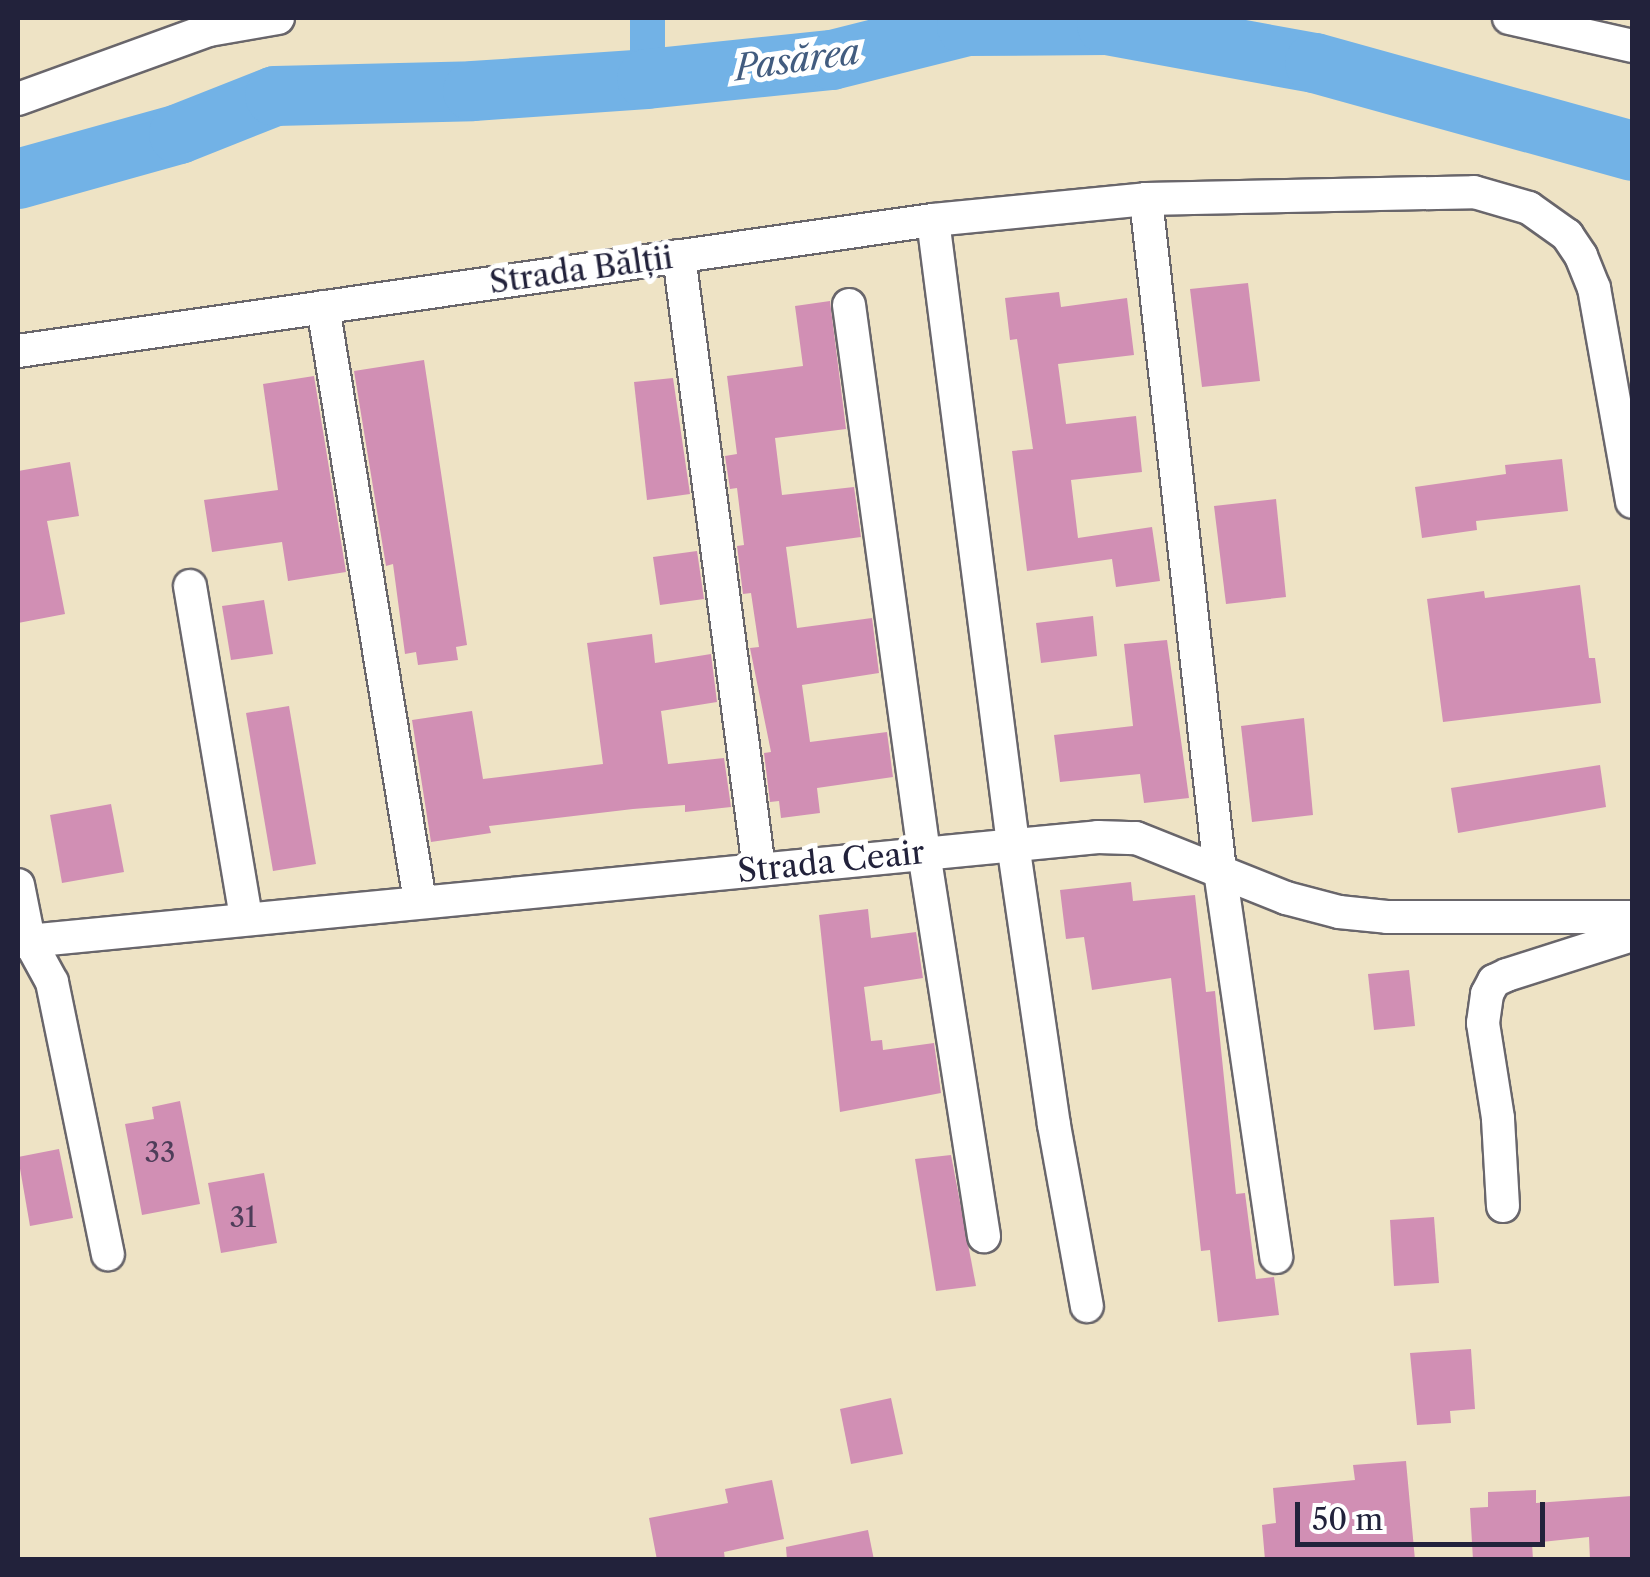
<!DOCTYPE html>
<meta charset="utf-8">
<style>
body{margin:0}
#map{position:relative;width:1650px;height:1577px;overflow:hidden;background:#eee3c5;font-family:"Libre Caslon Text",serif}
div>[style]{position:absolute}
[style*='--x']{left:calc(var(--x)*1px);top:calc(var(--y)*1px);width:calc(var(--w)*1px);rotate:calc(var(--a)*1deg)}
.canal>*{height:35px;margin:-17.5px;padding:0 17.5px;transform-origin:17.5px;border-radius:17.5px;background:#72b2e6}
.river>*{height:60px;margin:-30px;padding:0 30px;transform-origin:30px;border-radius:30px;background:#72b2e6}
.building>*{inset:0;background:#d18fb4}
.roads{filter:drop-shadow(2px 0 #69666b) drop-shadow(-2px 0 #69666b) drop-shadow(0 2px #69666b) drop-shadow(0 -2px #69666b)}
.street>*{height:32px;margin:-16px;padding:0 16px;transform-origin:16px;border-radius:16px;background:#fff}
span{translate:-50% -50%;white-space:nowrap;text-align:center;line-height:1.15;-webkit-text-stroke:10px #fff;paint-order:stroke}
.number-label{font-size:28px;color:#4e3d59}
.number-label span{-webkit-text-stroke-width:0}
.street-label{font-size:32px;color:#22223b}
.water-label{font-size:35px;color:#425c7f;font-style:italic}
.frame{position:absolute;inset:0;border:20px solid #22223b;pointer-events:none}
.scale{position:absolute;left:1295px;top:1502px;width:250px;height:45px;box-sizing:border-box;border:5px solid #22223b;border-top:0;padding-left:12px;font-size:30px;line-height:35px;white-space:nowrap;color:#22223b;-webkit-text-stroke:8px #fff;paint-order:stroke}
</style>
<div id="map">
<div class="canal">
<i style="--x:647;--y:18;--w:61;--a:90"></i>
</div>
<div class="river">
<i style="--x:18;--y:179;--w:167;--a:-15.6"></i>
<i style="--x:179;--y:134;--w:103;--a:-21.6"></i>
<i style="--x:275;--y:96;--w:198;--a:-1.4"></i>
<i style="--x:473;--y:91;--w:174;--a:-3.9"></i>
<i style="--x:647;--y:79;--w:186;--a:-5.9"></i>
<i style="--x:832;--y:60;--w:139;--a:-14.1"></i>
<i style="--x:967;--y:26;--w:140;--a:-0.4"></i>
<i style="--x:1107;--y:25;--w:211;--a:10.4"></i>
<i style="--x:1315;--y:63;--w:329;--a:15.5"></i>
</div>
<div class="building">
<i style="clip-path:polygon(1248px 283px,1260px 381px,1202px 387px,1190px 289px)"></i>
<i style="clip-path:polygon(1059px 292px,1061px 307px,1127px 298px,1134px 355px,1058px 364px,1066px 424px,1136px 416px,1142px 472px,1071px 480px,1078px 538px,1152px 527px,1160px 581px,1116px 587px,1112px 559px,1027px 571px,1012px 451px,1033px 449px,1017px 339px,1010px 340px,1005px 298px)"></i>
<i style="clip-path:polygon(830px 301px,846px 429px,775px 438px,782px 495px,854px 487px,861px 537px,786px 547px,797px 628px,872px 618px,879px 673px,802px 685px,810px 742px,887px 732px,893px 777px,817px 788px,820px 813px,781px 818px,779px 801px,770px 802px,764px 753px,771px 752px,750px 648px,759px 647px,751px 593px,743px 594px,737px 546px,744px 545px,737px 488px,730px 489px,725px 456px,737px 454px,727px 376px,803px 366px,795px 306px)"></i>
<i style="clip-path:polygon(424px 360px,467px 645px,456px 647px,458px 660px,418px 665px,416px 652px,405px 654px,393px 564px,386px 566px,354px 371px)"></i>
<i style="clip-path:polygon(314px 376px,346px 572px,288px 581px,282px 542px,212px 552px,204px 500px,278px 490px,263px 384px)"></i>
<i style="clip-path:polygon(673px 378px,690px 494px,647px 500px,634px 382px)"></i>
<i style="clip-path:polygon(1562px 459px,1568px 511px,1476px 521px,1477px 530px,1422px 538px,1415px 487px,1506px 474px,1505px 465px)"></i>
<i style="clip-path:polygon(70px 462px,79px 516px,47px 521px,65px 614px,18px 623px,18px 471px)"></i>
<i style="clip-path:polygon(1276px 499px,1286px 597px,1226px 604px,1214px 506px)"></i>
<i style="clip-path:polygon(697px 551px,704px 599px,660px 605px,653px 557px)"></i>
<i style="clip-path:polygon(1580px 585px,1589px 658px,1595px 658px,1601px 703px,1443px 722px,1427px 599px,1484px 591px,1485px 598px)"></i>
<i style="clip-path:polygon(264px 600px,273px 654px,231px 660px,222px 606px)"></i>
<i style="clip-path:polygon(1093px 616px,1097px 656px,1041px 663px,1036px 623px)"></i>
<i style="clip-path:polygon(652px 634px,655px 663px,711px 654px,717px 702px,661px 711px,668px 764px,724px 758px,731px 807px,685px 812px,685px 805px,633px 809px,489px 826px,491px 833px,431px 842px,412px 720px,472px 711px,483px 779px,603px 764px,587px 643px)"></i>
<i style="clip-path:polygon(1167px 640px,1189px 798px,1144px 803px,1140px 774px,1060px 782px,1054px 735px,1133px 726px,1124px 644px)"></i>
<i style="clip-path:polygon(289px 706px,316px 864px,273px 871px,246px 713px)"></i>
<i style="clip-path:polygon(1304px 718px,1313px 815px,1252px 822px,1241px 726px)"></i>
<i style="clip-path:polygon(1600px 765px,1606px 807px,1458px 833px,1451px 788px)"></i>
<i style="clip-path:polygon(111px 804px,124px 872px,62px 883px,50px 815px)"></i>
<i style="clip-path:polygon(1131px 882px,1133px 901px,1195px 895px,1206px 992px,1215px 991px,1236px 1194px,1245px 1193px,1256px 1279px,1274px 1277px,1279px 1315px,1218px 1322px,1210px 1250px,1201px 1251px,1171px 978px,1092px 990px,1084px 937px,1066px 939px,1060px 890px)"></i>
<i style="clip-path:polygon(868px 909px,871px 938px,916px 932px,923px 978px,864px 987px,871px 1041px,882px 1040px,883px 1050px,934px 1043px,941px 1093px,840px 1112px,819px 915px)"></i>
<i style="clip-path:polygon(1409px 970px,1415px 1026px,1374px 1030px,1368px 974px)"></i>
<i style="clip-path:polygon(180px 1101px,200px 1204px,142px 1215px,125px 1124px,154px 1119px,152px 1107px)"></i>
<i style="clip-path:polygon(59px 1149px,73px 1218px,30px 1226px,18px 1157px)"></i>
<i style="clip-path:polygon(951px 1155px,976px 1286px,936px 1291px,915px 1159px)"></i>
<i style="clip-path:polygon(264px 1173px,277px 1243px,221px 1253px,208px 1183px)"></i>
<i style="clip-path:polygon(1434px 1217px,1439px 1283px,1394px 1286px,1390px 1220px)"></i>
<i style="clip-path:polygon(1471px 1349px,1475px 1409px,1450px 1411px,1451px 1423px,1417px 1425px,1410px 1353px)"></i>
<i style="clip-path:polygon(891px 1398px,903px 1454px,851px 1464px,840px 1409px)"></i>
<i style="clip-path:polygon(1406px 1461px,1415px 1560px,1265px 1560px,1262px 1525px,1276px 1523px,1273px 1488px,1355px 1480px,1353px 1465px)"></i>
<i style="clip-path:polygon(772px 1480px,784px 1539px,724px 1552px,725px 1560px,657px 1560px,649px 1518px,728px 1503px,725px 1489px)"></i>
<i style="clip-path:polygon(1536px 1490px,1536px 1503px,1632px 1496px,1632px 1560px,1590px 1560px,1589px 1537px,1532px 1543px,1533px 1560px,1473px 1560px,1470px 1508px,1488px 1507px,1488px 1492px)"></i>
<i style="clip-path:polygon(868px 1530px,874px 1560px,787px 1560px,786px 1547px)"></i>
</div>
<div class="roads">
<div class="street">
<i style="--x:1509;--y:18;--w:126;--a:12.8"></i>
<i style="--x:18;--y:99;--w:203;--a:-19.9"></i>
<i style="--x:209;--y:30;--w:70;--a:-9.9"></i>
<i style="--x:1146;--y:199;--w:676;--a:83.72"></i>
<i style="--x:1220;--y:871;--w:390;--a:81.7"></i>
<i style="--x:933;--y:220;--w:629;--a:82.69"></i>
<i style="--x:1013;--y:844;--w:284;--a:81.7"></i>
<i style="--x:1054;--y:1125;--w:184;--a:79.7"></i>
<i style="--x:679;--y:256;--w:618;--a:82.56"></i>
<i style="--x:849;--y:305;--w:553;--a:82.21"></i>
<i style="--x:924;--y:853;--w:388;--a:81.1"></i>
<i style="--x:323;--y:307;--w:602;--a:80.73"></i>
<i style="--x:18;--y:351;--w:924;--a:-8.15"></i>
<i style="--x:933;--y:220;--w:214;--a:-5.6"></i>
<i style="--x:1146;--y:199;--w:328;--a:-1.2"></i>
<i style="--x:1474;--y:192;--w:57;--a:16.2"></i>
<i style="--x:1529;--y:208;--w:47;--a:35.4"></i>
<i style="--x:1567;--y:235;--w:25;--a:56"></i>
<i style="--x:1581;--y:256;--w:35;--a:68"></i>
<i style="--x:1594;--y:288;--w:217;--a:79.9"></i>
<i style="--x:190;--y:586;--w:337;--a:80.4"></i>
<i style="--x:18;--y:885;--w:56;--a:78.7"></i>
<i style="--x:29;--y:940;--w:48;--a:61.3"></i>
<i style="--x:52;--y:982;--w:278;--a:78.4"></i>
<i style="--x:18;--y:942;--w:1085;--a:-5.55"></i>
<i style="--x:1098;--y:837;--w:38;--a:2"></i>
<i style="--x:1136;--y:838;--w:162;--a:21.8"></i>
<i style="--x:1286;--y:898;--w:55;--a:14.8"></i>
<i style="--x:1339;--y:912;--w:48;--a:5.9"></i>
<i style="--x:1387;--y:917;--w:245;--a:0"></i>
<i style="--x:1503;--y:1206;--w:88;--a:-93.3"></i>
<i style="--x:1498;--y:1118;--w:96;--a:-99"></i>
<i style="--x:1483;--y:1023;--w:29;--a:-82"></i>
<i style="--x:1487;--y:994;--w:15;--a:-62"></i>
<i style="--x:1494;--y:981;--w:14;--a:-25"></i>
<i style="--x:1507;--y:975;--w:131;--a:-17.7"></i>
</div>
</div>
<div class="number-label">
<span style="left:160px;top:1152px">33</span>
<span style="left:243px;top:1217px">31</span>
</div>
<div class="street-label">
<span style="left:581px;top:270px;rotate:-8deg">Strada Bălții</span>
<span style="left:831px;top:862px;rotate:-6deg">Strada Ceair</span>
</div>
<div class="water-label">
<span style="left:797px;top:60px;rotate:-8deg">Pasărea</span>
</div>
<div class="frame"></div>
<div class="scale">50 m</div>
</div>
